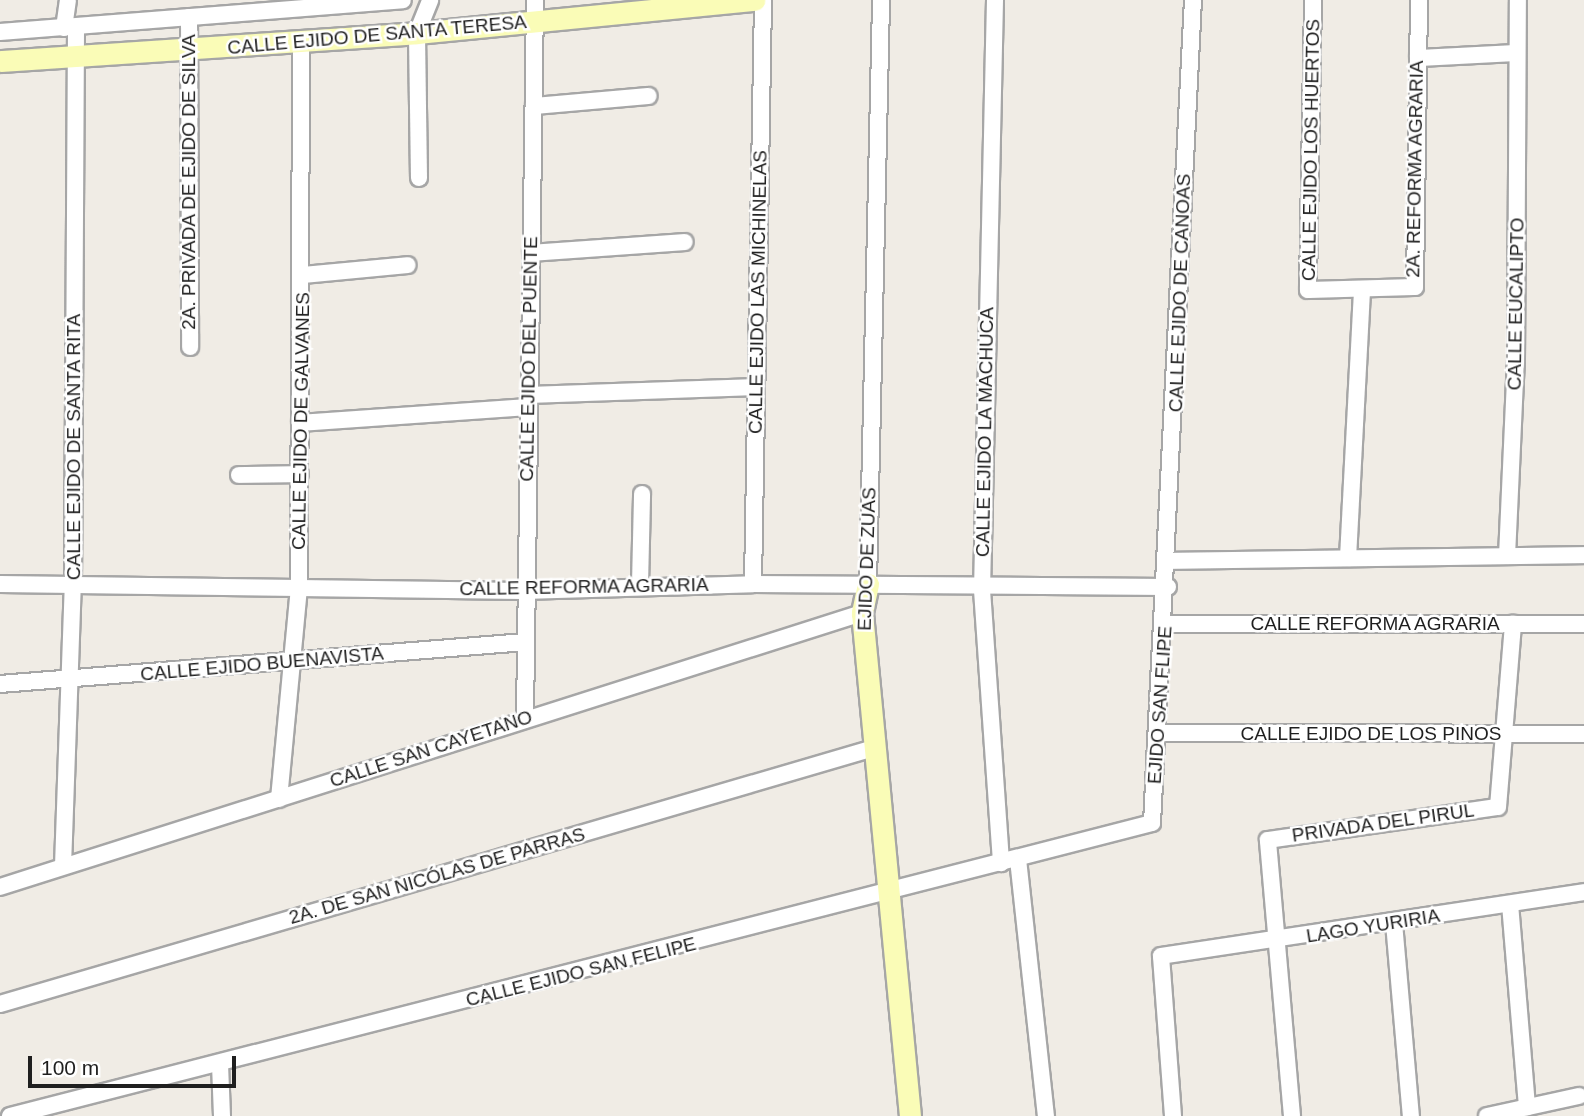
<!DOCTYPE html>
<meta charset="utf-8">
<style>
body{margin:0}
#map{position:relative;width:1584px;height:1116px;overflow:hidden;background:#f0ece5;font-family:Helvetica,sans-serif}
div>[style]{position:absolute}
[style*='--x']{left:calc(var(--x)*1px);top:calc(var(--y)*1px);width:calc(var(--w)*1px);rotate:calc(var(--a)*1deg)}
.roads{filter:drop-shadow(2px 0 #a6a6a6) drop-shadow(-2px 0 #a6a6a6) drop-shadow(0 2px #a6a6a6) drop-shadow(0 -2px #a6a6a6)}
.street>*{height:16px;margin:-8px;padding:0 8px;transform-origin:8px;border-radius:8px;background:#fff}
.secondary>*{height:21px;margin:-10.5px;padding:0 10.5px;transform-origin:10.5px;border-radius:10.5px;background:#fafcb7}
span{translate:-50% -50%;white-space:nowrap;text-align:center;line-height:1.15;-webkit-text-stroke:5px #fff;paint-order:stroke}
.street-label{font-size:19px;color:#1f1f1f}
.scale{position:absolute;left:28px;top:1056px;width:208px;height:32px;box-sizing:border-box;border:4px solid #1f1f1f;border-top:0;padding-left:9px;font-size:21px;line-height:24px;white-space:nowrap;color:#1f1f1f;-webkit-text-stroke:5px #fff;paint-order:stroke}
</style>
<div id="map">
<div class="roads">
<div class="street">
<i style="--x:995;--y:0;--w:590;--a:91.26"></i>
<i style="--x:982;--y:590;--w:274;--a:86"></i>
<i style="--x:1313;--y:0;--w:290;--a:91"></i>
<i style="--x:1308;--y:290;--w:107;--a:-1.6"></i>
<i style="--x:1415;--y:287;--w:287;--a:-89.2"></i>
<i style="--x:189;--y:17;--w:330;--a:89.8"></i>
<i style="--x:64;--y:28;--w:28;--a:-82"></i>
<i style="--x:0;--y:32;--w:404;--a:-4.5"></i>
<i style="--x:1418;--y:58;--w:99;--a:-2.9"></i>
<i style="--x:534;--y:106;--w:115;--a:-5"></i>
<i style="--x:419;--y:178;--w:145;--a:-90.8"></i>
<i style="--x:417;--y:33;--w:35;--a:-68"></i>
<i style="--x:531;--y:253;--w:154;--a:-4.1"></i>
<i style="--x:303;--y:275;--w:105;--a:-5.4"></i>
<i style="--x:529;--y:395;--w:227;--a:-2"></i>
<i style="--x:300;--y:423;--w:228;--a:-4"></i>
<i style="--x:239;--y:475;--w:61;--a:-0.9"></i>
<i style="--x:1507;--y:556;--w:196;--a:-87.4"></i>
<i style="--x:1516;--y:360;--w:360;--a:-89.7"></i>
<i style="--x:1348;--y:558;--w:269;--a:-87"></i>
<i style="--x:1169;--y:561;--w:415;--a:-0.8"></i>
<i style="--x:0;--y:584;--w:523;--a:0.77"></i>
<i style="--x:523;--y:591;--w:230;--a:-1.7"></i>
<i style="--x:753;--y:584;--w:415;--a:0.4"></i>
<i style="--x:753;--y:584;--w:584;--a:-89.02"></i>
<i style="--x:868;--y:584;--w:584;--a:-88.72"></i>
<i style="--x:640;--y:585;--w:91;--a:-88.7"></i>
<i style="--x:1165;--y:624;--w:419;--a:0"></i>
<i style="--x:0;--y:684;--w:527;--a:-4.57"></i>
<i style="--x:525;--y:717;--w:717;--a:-89.2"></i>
<i style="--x:1158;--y:733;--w:426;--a:0.1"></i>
<i style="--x:279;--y:799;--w:212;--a:-84.6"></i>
<i style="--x:299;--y:588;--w:547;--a:-89.79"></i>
<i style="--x:1018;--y:859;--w:259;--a:83.8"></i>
<i style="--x:63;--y:866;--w:282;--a:-88"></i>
<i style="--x:73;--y:584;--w:557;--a:-89.69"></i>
<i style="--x:0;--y:887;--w:904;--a:-17.63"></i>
<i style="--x:1510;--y:904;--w:204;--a:85.2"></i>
<i style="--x:1394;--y:923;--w:194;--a:85"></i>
<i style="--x:0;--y:1004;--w:911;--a:-16.33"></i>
<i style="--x:220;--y:1064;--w:52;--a:87.8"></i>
<i style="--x:10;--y:1116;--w:1179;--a:-14.39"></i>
<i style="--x:1152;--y:823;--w:824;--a:-87.15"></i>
<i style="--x:1173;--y:1116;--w:160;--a:-94.3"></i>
<i style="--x:1161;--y:956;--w:428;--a:-8.6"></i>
<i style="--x:1292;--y:1116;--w:277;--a:-95"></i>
<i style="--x:1268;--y:840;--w:232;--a:-8.2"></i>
<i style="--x:1498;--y:807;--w:184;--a:-85.3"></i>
<i style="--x:1487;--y:1116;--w:94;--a:-12.3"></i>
</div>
<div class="secondary">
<i style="--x:0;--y:61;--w:418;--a:-3.8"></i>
<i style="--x:417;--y:33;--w:339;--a:-5.6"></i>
<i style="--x:868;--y:584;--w:30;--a:102"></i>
<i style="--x:862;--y:613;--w:505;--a:84.55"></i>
</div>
</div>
<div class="street-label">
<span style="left:377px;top:35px;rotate:-5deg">CALLE EJIDO DE SANTA TERESA</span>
<span style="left:1311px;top:150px;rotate:-89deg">CALLE EJIDO LOS HUERTOS</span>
<span style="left:1415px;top:169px;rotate:-89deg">2A. REFORMA AGRARIA</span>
<span style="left:189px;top:182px;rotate:-90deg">2A. PRIVADA DE EJIDO DE SILVA</span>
<span style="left:758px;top:292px;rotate:-89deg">CALLE EJIDO LAS MICHINELAS</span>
<span style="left:1180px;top:293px;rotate:-88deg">CALLE EJIDO DE CANOAS</span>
<span style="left:1516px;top:304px;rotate:-89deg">CALLE EUCALIPTO</span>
<span style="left:529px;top:359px;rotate:-89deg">CALLE EJIDO DEL PUENTE</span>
<span style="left:301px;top:421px;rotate:-89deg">CALLE EJIDO DE GALVANES</span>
<span style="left:985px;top:432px;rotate:-89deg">CALLE EJIDO LA MACHUCA</span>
<span style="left:74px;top:447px;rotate:-90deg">CALLE EJIDO DE SANTA RITA</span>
<span style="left:867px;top:559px;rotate:-88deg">EJIDO DE ZUAS</span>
<span style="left:584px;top:587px;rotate:-1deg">CALLE REFORMA AGRARIA</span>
<span style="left:1375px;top:624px">CALLE REFORMA AGRARIA</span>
<span style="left:262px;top:664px;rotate:-5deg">CALLE EJIDO BUENAVISTA</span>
<span style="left:1160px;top:705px;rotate:-86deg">EJIDO SAN FLIPE</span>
<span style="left:1371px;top:734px">CALLE EJIDO DE LOS PINOS</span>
<span style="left:431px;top:749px;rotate:-18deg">CALLE SAN CAYETANO</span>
<span style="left:1383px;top:823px;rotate:-8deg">PRIVADA DEL PIRUL</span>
<span style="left:437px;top:876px;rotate:-16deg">2A. DE SAN NICÓLAS DE PARRAS</span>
<span style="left:1373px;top:926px;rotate:-9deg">LAGO YURIRIA</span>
<span style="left:581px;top:972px;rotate:-14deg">CALLE EJIDO SAN FELIPE</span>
</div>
<div class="scale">100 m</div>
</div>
